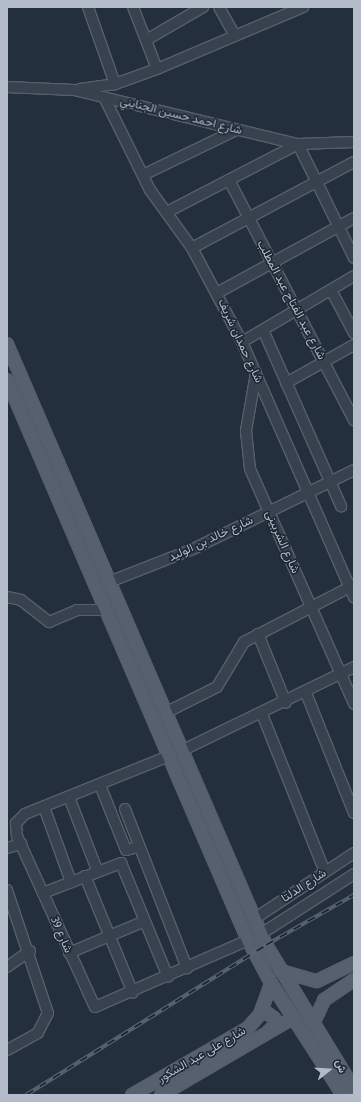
<!DOCTYPE html>
<meta charset="utf-8">
<style>
body{margin:0}
#map{position:relative;width:361px;height:1102px;overflow:hidden;background:#242f3e;font-family:"Fira Sans Condensed",Vazirmatn,sans-serif}
div>[style]{position:absolute}
[style*='--x']{left:calc(var(--x)*1px);top:calc(var(--y)*1px);width:calc(var(--w)*1px);rotate:calc(var(--a)*1deg)}
.roads{filter:drop-shadow(1px 0 #565f6c) drop-shadow(-1px 0 #565f6c) drop-shadow(0 1px #565f6c) drop-shadow(0 -1px #565f6c)}
.minor>*{height:10px;margin:-5px;padding:0 5px;transform-origin:5px;border-radius:5px;background:#38414e}
.major>*{height:12px;margin:-6px;padding:0 6px;transform-origin:6px;border-radius:6px;background:#56606e}
.rail>*{height:4px;margin-top:-2px;transform-origin:0;background:repeating-linear-gradient(90deg,#1d2633 0 8px,#5a6575 0 16px);box-sizing:border-box;border-block:1px solid #5a6575}
span{translate:-50% -50%;white-space:nowrap;text-align:center;line-height:1.15;-webkit-text-stroke:3px #1d2633;paint-order:stroke}
.street-label{font-size:12px;color:#b4bcc9}
.frame{position:absolute;inset:0;border:8px solid #b4bcc9;pointer-events:none}
.north{position:absolute;left:309px;top:1050px;width:40px;height:40px;-webkit-text-stroke:3px #1d2633;paint-order:stroke;rotate:73deg;font-size:11px;font-weight:700;line-height:16px;text-align:center;color:#b4bcc9}
.north::after{content:'';display:block;margin:auto;width:14px;height:18px;background:#b4bcc9;clip-path:polygon(50% 0,100% 100%,50% 72%,0 100%)}
</style>
<div id="map">
<div class="roads">
<div class="minor">
<i style="--x:88;--y:7;--w:82;--a:70.7"></i>
<i style="--x:133;--y:7;--w:66;--a:68.8"></i>
<i style="--x:219;--y:7;--w:31;--a:61"></i>
<i style="--x:148;--y:39;--w:64;--a:-30.2"></i>
<i style="--x:7;--y:87;--w:67;--a:2.6"></i>
<i style="--x:74;--y:90;--w:230;--a:13.6"></i>
<i style="--x:298;--y:144;--w:56;--a:-2"></i>
<i style="--x:80;--y:89;--w:35;--a:-8"></i>
<i style="--x:115;--y:84;--w:45;--a:-19.7"></i>
<i style="--x:157;--y:69;--w:159;--a:-23"></i>
<i style="--x:104;--y:97;--w:104;--a:63.7"></i>
<i style="--x:150;--y:190;--w:72;--a:54.1"></i>
<i style="--x:192;--y:248;--w:106;--a:62"></i>
<i style="--x:242;--y:342;--w:279;--a:66.3"></i>
<i style="--x:143;--y:175;--w:103;--a:-25.8"></i>
<i style="--x:229;--y:180;--w:271;--a:62.5"></i>
<i style="--x:167;--y:212;--w:148;--a:-27.4"></i>
<i style="--x:298;--y:144;--w:127;--a:63.8"></i>
<i style="--x:192;--y:248;--w:183;--a:-28"></i>
<i style="--x:331;--y:290;--w:49;--a:61.9"></i>
<i style="--x:217;--y:293;--w:156;--a:-28.7"></i>
<i style="--x:263;--y:330;--w:193;--a:66.1"></i>
<i style="--x:242;--y:342;--w:130;--a:-30.5"></i>
<i style="--x:256;--y:373;--w:59;--a:99.8"></i>
<i style="--x:246;--y:431;--w:38;--a:84"></i>
<i style="--x:250;--y:469;--w:257;--a:66.1"></i>
<i style="--x:286;--y:383;--w:78;--a:-29.2"></i>
<i style="--x:109;--y:582;--w:90;--a:-21.4"></i>
<i style="--x:193;--y:549;--w:179;--a:-26.1"></i>
<i style="--x:7;--y:597;--w:14;--a:12"></i>
<i style="--x:21;--y:600;--w:36;--a:38"></i>
<i style="--x:49;--y:622;--w:30;--a:-23"></i>
<i style="--x:77;--y:610;--w:30;--a:0"></i>
<i style="--x:258;--y:634;--w:74;--a:67.9"></i>
<i style="--x:306;--y:693;--w:129;--a:68.2"></i>
<i style="--x:165;--y:713;--w:58;--a:-26.6"></i>
<i style="--x:217;--y:687;--w:52;--a:-59"></i>
<i style="--x:244;--y:642;--w:124;--a:-27.4"></i>
<i style="--x:262;--y:714;--w:170;--a:68.3"></i>
<i style="--x:181;--y:751;--w:192;--a:-25.9"></i>
<i style="--x:169;--y:756;--w:155;--a:158.1"></i>
<i style="--x:25;--y:814;--w:13;--a:135"></i>
<i style="--x:16;--y:823;--w:13;--a:86"></i>
<i style="--x:17;--y:836;--w:188;--a:65.5"></i>
<i style="--x:95;--y:1007;--w:167;--a:-23.6"></i>
<i style="--x:100;--y:785;--w:70;--a:68.2"></i>
<i style="--x:126;--y:850;--w:12;--a:-14"></i>
<i style="--x:69;--y:797;--w:78;--a:69"></i>
<i style="--x:44;--y:807;--w:80;--a:70.2"></i>
<i style="--x:125;--y:809;--w:171;--a:68.7"></i>
<i style="--x:7;--y:848;--w:15;--a:-16"></i>
<i style="--x:85;--y:876;--w:126;--a:67.7"></i>
<i style="--x:7;--y:890;--w:130;--a:71.6"></i>
<i style="--x:48;--y:1013;--w:22;--a:117"></i>
<i style="--x:38;--y:1033;--w:35;--a:151"></i>
<i style="--x:43;--y:893;--w:84;--a:-21"></i>
<i style="--x:121;--y:863;--w:123;--a:67.6"></i>
<i style="--x:254;--y:919;--w:120;--a:-33.4"></i>
<i style="--x:261;--y:934;--w:111;--a:-32.8"></i>
<i style="--x:69;--y:953;--w:82;--a:-22.8"></i>
<i style="--x:7;--y:967;--w:28;--a:-35"></i>
</div>
<div class="major">
<i style="--x:7;--y:344;--w:654;--a:66.69"></i>
<i style="--x:266;--y:945;--w:169;--a:58.6"></i>
<i style="--x:7;--y:380;--w:610;--a:66.72"></i>
<i style="--x:248;--y:940;--w:49;--a:61.9"></i>
<i style="--x:271;--y:983;--w:133;--a:57.3"></i>
<i style="--x:281;--y:971;--w:37;--a:16"></i>
<i style="--x:317;--y:981;--w:41;--a:-25.9"></i>
<i style="--x:260;--y:1014;--w:7;--a:-8"></i>
<i style="--x:267;--y:1013;--w:9;--a:36"></i>
<i style="--x:274;--y:1018;--w:6;--a:72"></i>
<i style="--x:276;--y:1024;--w:11;--a:135"></i>
<i style="--x:313;--y:1024;--w:26;--a:-65"></i>
<i style="--x:324;--y:1000;--w:36;--a:-34"></i>
<i style="--x:132;--y:1095;--w:134;--a:-30"></i>
<i style="--x:248;--y:1028;--w:18;--a:-49"></i>
<i style="--x:260;--y:1014;--w:33;--a:-70"></i>
<i style="--x:161;--y:1095;--w:153;--a:-30.3"></i>
</div>
</div>
<div class="rail">
<i style="--x:26;--y:1095;--w:283;--a:-32"></i>
<i style="--x:266;--y:945;--w:101;--a:-29.6"></i>
</div>
<div class="street-label">
<span style="left:181px;top:116px;rotate:14deg">شارع احمد حسين الجنايني</span>
<span style="left:291px;top:300px;rotate:62deg">شارع عبد الفتاح عبد المطلب</span>
<span style="left:240px;top:341px;rotate:65deg">شارع حمدان شريف</span>
<span style="left:211px;top:539px;rotate:-25deg">شارع خالد بن الوليد</span>
<span style="left:282px;top:542px;rotate:66deg">شارع الشربينى</span>
<span style="left:304px;top:886px;rotate:-33deg">شارع الدلتا</span>
<span style="left:61px;top:935px;rotate:67deg">شارع 39</span>
<span style="left:202px;top:1055px;rotate:-30deg">شارع على عبد الشكور</span>
</div>
<div class="frame"></div>
<div class="north">ش</div>
</div>
